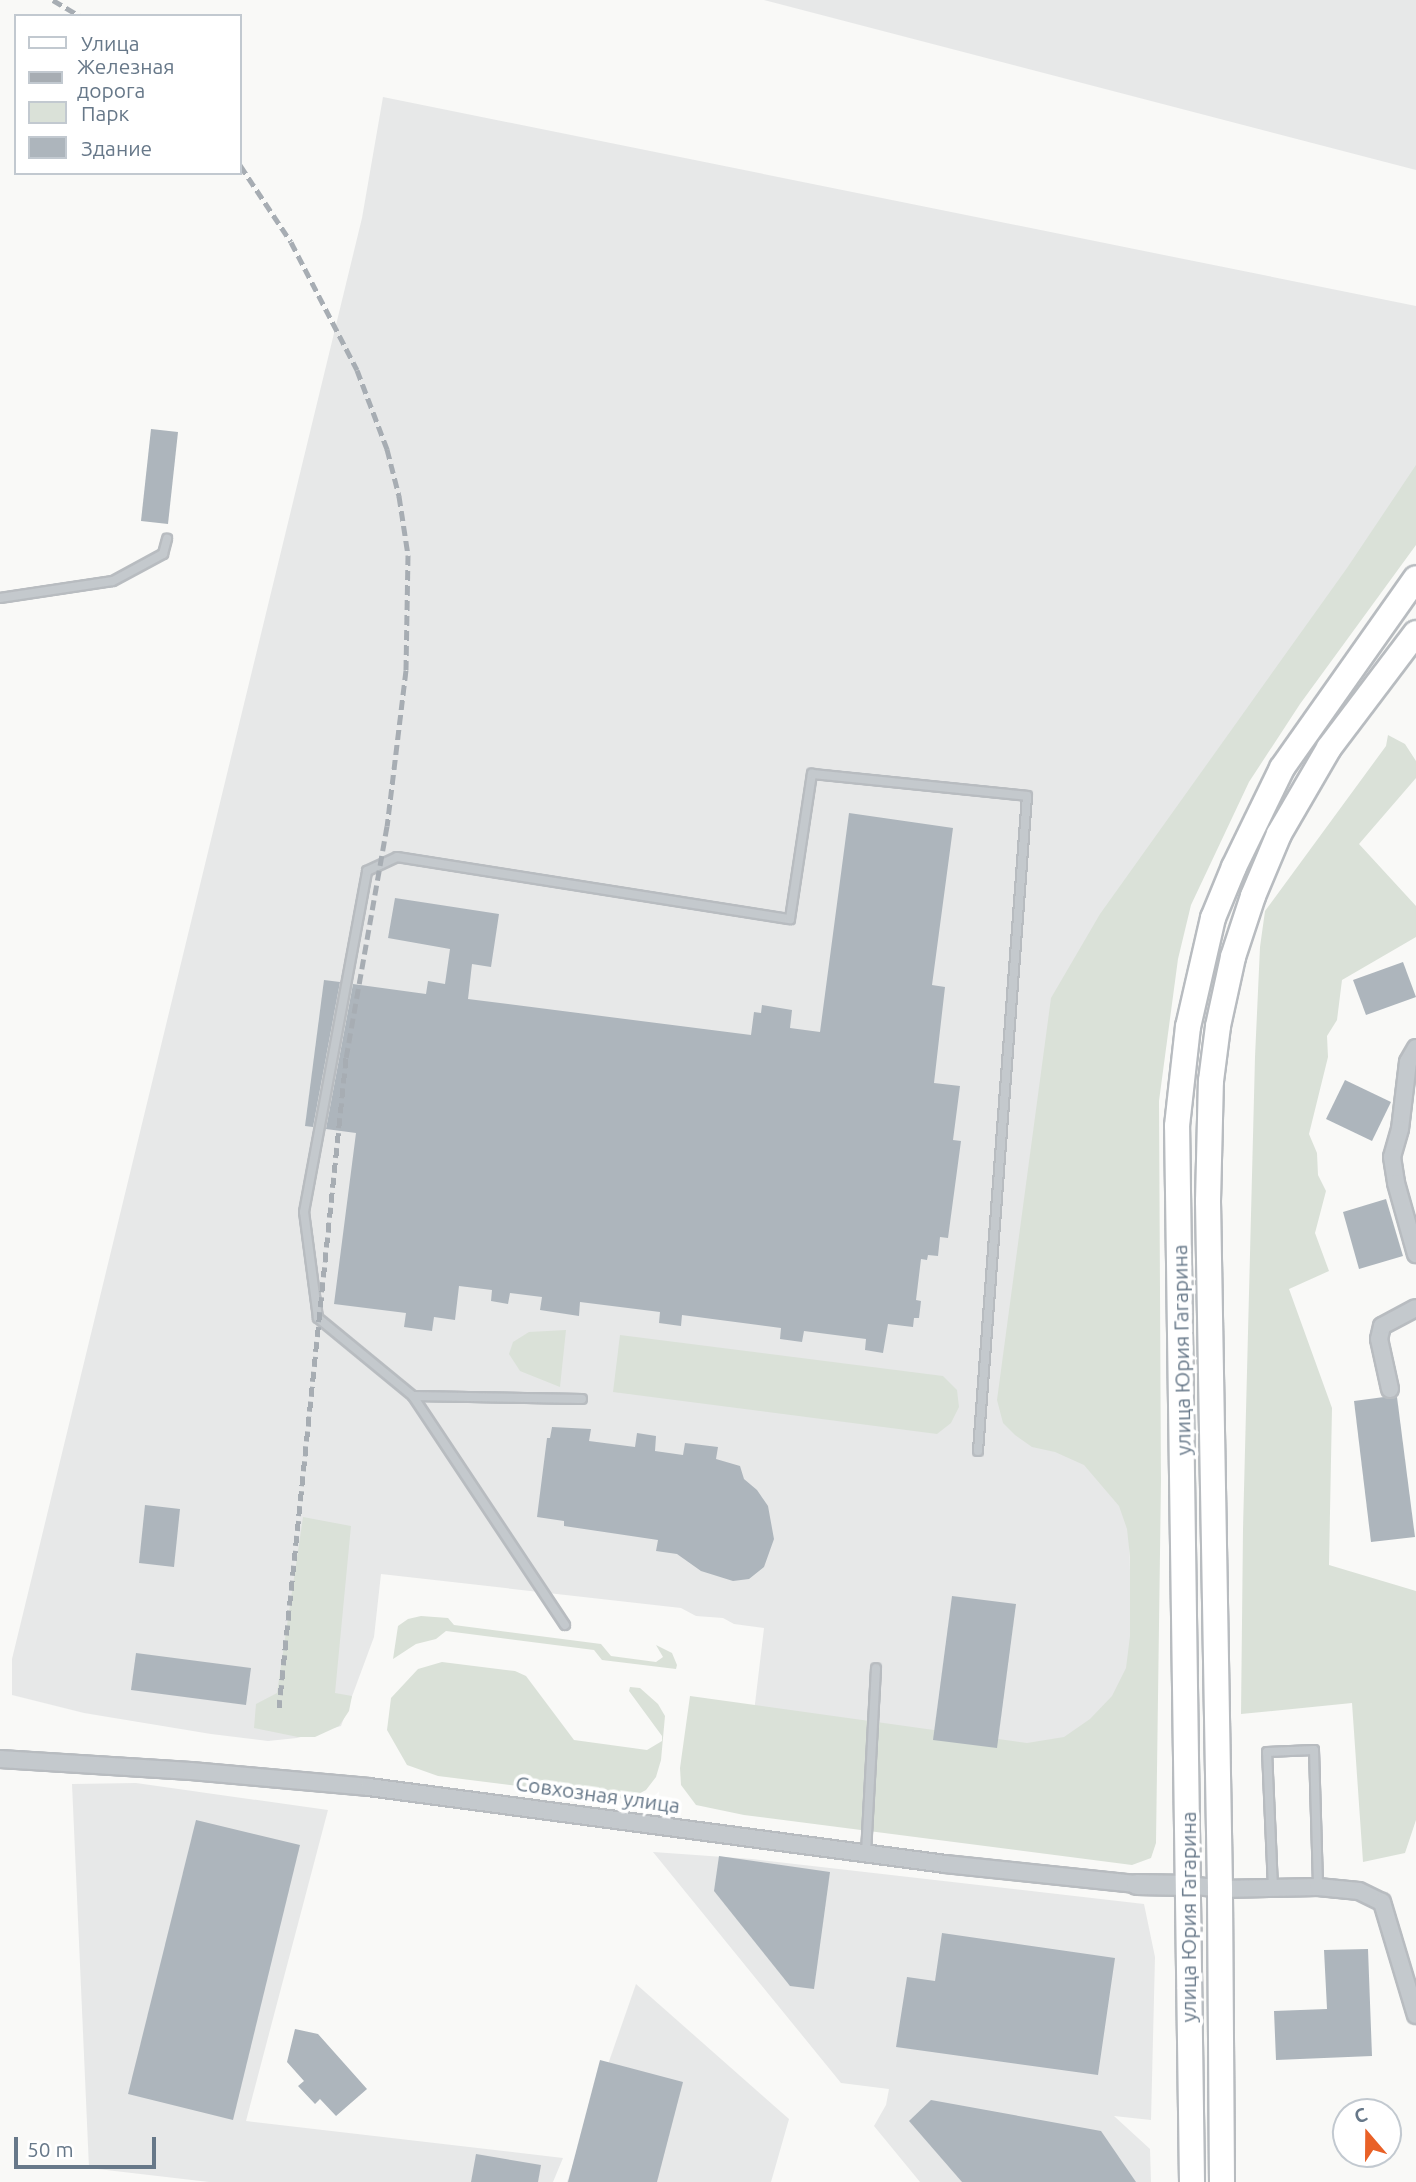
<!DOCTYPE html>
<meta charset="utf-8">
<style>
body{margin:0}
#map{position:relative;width:1416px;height:2182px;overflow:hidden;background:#f9f9f7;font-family:Ubuntu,sans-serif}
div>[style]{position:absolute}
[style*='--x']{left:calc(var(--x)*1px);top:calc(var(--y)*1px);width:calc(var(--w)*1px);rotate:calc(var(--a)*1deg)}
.built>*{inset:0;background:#e7e8e8}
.green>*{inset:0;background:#dae1d8}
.building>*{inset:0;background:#adb5bc}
.roads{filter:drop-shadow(2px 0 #b8bcc0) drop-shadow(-2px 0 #b8bcc0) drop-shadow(0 2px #b8bcc0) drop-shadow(0 -2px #b8bcc0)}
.service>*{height:8px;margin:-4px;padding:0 4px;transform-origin:4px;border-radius:4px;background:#c4c9cd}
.minor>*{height:16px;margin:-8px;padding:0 8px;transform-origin:8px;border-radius:8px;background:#c4c9cd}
.tertiary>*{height:19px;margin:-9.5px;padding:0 9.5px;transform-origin:9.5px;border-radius:9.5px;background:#c4c9cd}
.primary>*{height:24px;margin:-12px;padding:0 12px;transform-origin:12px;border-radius:12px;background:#fff}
.rail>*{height:5px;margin-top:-2.5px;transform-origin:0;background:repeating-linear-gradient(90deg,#a7adb3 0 10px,transparent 0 15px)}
span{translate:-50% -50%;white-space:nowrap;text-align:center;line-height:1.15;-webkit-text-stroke:7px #fff;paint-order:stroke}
.street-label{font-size:21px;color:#677889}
.legend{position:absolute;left:14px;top:14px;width:228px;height:161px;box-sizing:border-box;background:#fff;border:2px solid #c2c9d0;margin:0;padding:9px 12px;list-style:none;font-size:21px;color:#677889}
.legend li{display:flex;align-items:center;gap:14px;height:35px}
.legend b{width:35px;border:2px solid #c2c9d0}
.north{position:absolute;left:1332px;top:2098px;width:70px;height:70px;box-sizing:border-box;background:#fff;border:2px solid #c2c9d0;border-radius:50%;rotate:340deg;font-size:19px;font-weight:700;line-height:28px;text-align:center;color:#677889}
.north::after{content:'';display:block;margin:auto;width:24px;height:32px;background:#e96127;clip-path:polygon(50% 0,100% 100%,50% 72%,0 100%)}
.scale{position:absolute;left:14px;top:2137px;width:142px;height:32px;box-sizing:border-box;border:4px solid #677889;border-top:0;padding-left:9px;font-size:21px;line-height:24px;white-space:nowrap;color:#677889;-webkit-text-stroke:5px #fff;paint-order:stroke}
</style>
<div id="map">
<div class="built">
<i style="clip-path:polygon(764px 0,1416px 0,1416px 170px)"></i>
<i style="clip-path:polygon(383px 97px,1416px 306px,1416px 502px,1120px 904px,1134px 1838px,745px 1788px,764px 1628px,734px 1624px,723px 1618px,696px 1616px,681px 1608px,381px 1574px,374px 1637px,341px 1726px,297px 1738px,268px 1741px,211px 1734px,84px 1713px,12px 1695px,12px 1659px,362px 218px)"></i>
<i style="clip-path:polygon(136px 1783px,328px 1810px,246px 2121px,563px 2158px,553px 2182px,209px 2182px,89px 2168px,72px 1784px)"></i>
<i style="clip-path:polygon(653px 1852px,752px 1859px,1144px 1904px,1155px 1957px,1151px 2120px,1114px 2116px,1150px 2149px,1151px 2182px,920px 2182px,874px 2126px,886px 2105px,889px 2089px,841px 2083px)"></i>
<i style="clip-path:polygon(636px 1984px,789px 2119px,771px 2182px,567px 2182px)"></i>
</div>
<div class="green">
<i style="clip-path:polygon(1416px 465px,1416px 545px,1300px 704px,1249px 782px,1191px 905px,1178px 959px,1159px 1101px,1161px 1481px,1156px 1843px,1151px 1858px,1132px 1865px,744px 1815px,696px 1805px,681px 1785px,680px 1768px,690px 1696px,1027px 1743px,1064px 1737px,1090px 1719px,1112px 1696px,1126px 1668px,1130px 1636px,1130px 1557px,1127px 1529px,1119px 1506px,1084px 1465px,1055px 1452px,1032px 1447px,1015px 1435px,1003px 1423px,997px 1400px,1051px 998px,1100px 914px,1347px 568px)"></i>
<i style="clip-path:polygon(1388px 735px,1405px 744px,1416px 761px,1416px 778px,1359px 844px,1416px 906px,1416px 937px,1342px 980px,1337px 1020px,1327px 1036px,1328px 1057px,1309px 1134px,1317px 1153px,1318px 1175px,1326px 1191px,1315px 1233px,1329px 1271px,1289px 1289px,1332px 1408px,1329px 1565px,1416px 1591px,1416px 1820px,1405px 1853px,1363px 1862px,1352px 1703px,1241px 1714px,1243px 1529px,1255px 1057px,1260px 947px,1265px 911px,1386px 746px)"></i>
<i style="clip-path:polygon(566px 1330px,560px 1387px,520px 1371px,509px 1354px,513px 1342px,529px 1332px)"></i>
<i style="clip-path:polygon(620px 1335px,943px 1376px,957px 1390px,959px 1407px,951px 1423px,937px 1434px,613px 1392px)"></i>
<i style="clip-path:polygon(303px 1517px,351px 1526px,335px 1693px,352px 1696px,349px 1711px,339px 1726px,315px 1737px,298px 1737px,254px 1728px,256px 1704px,277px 1693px)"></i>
<i style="clip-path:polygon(421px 1616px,448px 1618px,454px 1625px,601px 1644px,611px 1656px,656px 1662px,663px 1657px,656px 1645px,672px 1653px,677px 1665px,676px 1669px,602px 1660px,594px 1650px,446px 1631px,436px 1639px,416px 1644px,393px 1659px,398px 1626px,408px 1619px)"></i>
<i style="clip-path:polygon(442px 1662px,515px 1671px,526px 1676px,574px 1740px,647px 1750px,662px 1741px,662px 1736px,629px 1691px,630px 1687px,640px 1688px,658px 1704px,665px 1716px,661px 1760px,656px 1777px,646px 1790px,629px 1799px,615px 1798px,438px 1776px,407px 1765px,387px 1730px,391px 1698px,418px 1669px)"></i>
</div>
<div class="building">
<i style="clip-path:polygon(151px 429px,178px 432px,168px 524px,141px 521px)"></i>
<i style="clip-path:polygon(849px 813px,953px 828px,932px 985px,945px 987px,934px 1083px,960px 1086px,953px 1140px,961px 1141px,948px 1238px,940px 1237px,938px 1256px,928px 1255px,927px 1260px,921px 1259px,916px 1300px,921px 1301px,919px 1318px,914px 1318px,913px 1327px,888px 1324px,883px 1353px,865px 1350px,866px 1339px,804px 1331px,802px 1342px,780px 1339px,781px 1328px,682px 1315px,681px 1326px,659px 1323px,660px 1312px,580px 1302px,579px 1316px,540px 1310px,542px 1297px,510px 1293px,508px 1304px,491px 1301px,492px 1290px,459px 1286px,455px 1320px,434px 1317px,432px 1331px,404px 1327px,406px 1313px,334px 1304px,356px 1133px,326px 1129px,353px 984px,426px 994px,428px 981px,445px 984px,450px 949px,388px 938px,395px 898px,499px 914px,491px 967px,472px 964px,468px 999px,751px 1035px,754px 1012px,761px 1013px,762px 1005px,792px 1010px,790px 1028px,820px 1032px)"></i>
<i style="clip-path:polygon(1403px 962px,1416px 997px,1366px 1015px,1353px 980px)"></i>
<i style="clip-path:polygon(324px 980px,340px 982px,313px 1127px,305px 1126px)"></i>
<i style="clip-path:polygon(1345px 1080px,1391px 1102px,1372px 1141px,1326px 1119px)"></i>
<i style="clip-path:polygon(1386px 1199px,1403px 1256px,1359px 1269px,1343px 1212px)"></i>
<i style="clip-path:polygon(1384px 1397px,1397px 1397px,1415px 1537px,1371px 1542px,1354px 1401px)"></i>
<i style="clip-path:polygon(552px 1427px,591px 1429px,589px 1441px,635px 1447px,637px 1433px,656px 1436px,655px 1451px,683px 1455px,685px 1443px,718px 1447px,716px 1459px,740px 1466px,744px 1479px,757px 1490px,768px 1506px,774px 1539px,764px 1567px,749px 1579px,733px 1581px,701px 1571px,677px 1554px,656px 1551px,658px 1540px,564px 1526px,564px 1521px,537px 1517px,547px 1438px,550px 1438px)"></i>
<i style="clip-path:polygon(145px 1505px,180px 1509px,174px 1567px,139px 1563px)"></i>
<i style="clip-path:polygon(952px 1596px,1016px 1604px,997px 1748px,933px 1740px)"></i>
<i style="clip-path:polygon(136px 1653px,251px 1668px,246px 1705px,131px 1690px)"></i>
<i style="clip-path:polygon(196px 1820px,300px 1845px,233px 2120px,128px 2094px)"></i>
<i style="clip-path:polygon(719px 1856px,830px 1872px,814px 1989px,790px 1986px,714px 1891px)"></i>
<i style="clip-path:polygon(942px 1933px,1115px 1958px,1098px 2075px,896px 2047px,907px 1977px,935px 1981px)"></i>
<i style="clip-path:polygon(1368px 1949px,1372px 2056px,1276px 2060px,1274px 2011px,1327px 2009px,1324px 1950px)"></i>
<i style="clip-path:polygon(295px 2029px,318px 2034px,367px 2089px,336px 2116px,320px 2099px,315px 2104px,298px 2086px,304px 2081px,287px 2062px)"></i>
<i style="clip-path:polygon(600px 2060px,683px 2082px,657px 2182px,568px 2182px)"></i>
<i style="clip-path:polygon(931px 2100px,1101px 2131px,1136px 2182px,962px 2182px,909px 2121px)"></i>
<i style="clip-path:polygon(476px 2154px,541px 2165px,538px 2182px,471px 2182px)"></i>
</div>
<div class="roads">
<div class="service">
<i style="--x:0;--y:598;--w:114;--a:-8.6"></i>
<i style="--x:113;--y:581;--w:57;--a:-28.4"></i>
<i style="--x:163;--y:554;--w:16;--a:-75"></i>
<i style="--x:413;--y:1396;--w:123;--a:-140.6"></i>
<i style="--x:318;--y:1318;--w:107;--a:-97.5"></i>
<i style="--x:304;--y:1212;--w:347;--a:-79.5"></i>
<i style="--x:367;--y:871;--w:33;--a:-25"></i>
<i style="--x:397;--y:857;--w:398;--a:9"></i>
<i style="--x:790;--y:919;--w:147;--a:-81.4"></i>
<i style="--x:812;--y:774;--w:216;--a:5.8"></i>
<i style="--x:1027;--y:796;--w:657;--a:94.28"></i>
<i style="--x:565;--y:1625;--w:275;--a:-123.6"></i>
<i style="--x:413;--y:1396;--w:169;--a:1"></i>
<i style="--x:866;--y:1853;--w:185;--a:-86.9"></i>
<i style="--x:1273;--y:1888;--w:136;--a:-92.5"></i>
<i style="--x:1267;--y:1752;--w:47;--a:-2.4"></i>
<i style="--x:1314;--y:1750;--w:137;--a:88.3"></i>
</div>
<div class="minor">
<i style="--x:1416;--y:1048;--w:16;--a:120"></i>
<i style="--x:1408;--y:1062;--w:67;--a:96.8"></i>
<i style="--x:1400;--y:1129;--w:29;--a:106"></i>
<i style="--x:1392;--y:1157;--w:26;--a:81"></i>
<i style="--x:1396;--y:1183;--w:74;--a:74.3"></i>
<i style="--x:1390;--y:1389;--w:51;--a:-102.4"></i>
<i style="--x:1379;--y:1339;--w:13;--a:-77"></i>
<i style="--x:1382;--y:1326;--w:38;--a:-28"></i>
<i style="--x:0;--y:1759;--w:191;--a:3.6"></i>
<i style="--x:191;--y:1771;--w:179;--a:5.1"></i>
<i style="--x:369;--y:1787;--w:581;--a:7.61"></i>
<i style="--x:945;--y:1864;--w:192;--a:6"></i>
<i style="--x:1189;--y:1885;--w:31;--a:7"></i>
<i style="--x:1220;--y:1889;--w:98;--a:-1.2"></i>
<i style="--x:1318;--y:1887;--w:41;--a:5.6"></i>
<i style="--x:1359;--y:1891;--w:25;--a:26"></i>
<i style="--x:1382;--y:1902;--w:118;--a:73.3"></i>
</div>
<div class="tertiary">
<i style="--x:1136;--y:1884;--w:53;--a:1.1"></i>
</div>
<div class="primary">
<i style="--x:1192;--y:2182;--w:1056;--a:-90.81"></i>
<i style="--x:1177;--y:1126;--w:100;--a:-83.7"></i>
<i style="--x:1188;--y:1027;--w:112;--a:-77.1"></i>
<i style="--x:1213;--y:918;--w:55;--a:-67.6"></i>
<i style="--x:1234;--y:867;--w:110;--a:-64.1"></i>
<i style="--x:1282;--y:768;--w:232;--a:-54.8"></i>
<i style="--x:1222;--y:2182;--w:293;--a:-90.4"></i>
<i style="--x:1220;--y:1889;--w:688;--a:-91"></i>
<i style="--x:1208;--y:1201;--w:120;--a:-88.6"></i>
<i style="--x:1211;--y:1081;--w:55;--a:-82.7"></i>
<i style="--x:1218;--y:1026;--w:71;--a:-77.7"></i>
<i style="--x:1233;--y:957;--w:64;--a:-71.8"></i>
<i style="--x:1253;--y:896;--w:67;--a:-67.2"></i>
<i style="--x:1279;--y:834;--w:99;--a:-59.8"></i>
<i style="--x:1329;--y:748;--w:144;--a:-52.9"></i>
</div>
</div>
<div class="rail">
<i style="--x:53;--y:0;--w:31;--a:31"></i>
<i style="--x:240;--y:165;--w:92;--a:56.5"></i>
<i style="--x:291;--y:242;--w:144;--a:62.7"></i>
<i style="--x:357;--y:370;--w:85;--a:69.2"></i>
<i style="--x:387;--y:449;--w:49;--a:75.7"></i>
<i style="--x:399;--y:496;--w:60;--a:81.3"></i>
<i style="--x:408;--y:555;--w:115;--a:91"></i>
<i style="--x:406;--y:670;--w:157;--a:96.9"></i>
<i style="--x:387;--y:826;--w:236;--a:100"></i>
<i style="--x:346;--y:1058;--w:653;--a:95.89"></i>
</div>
<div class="street-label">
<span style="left:1181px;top:1350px;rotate:-91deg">улица Юрия Гагарина</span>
<span style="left:598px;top:1794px;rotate:8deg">Совхозная улица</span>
<span style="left:1188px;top:1917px;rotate:-90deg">улица Юрия Гагарина</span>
</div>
<ul class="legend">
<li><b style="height:9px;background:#fff"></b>Улица</li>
<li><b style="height:9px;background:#a7adb3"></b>Железная дорога</li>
<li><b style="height:19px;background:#dae1d8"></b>Парк</li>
<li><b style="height:19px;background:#adb5bc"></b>Здание</li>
</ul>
<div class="north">С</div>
<div class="scale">50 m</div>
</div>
